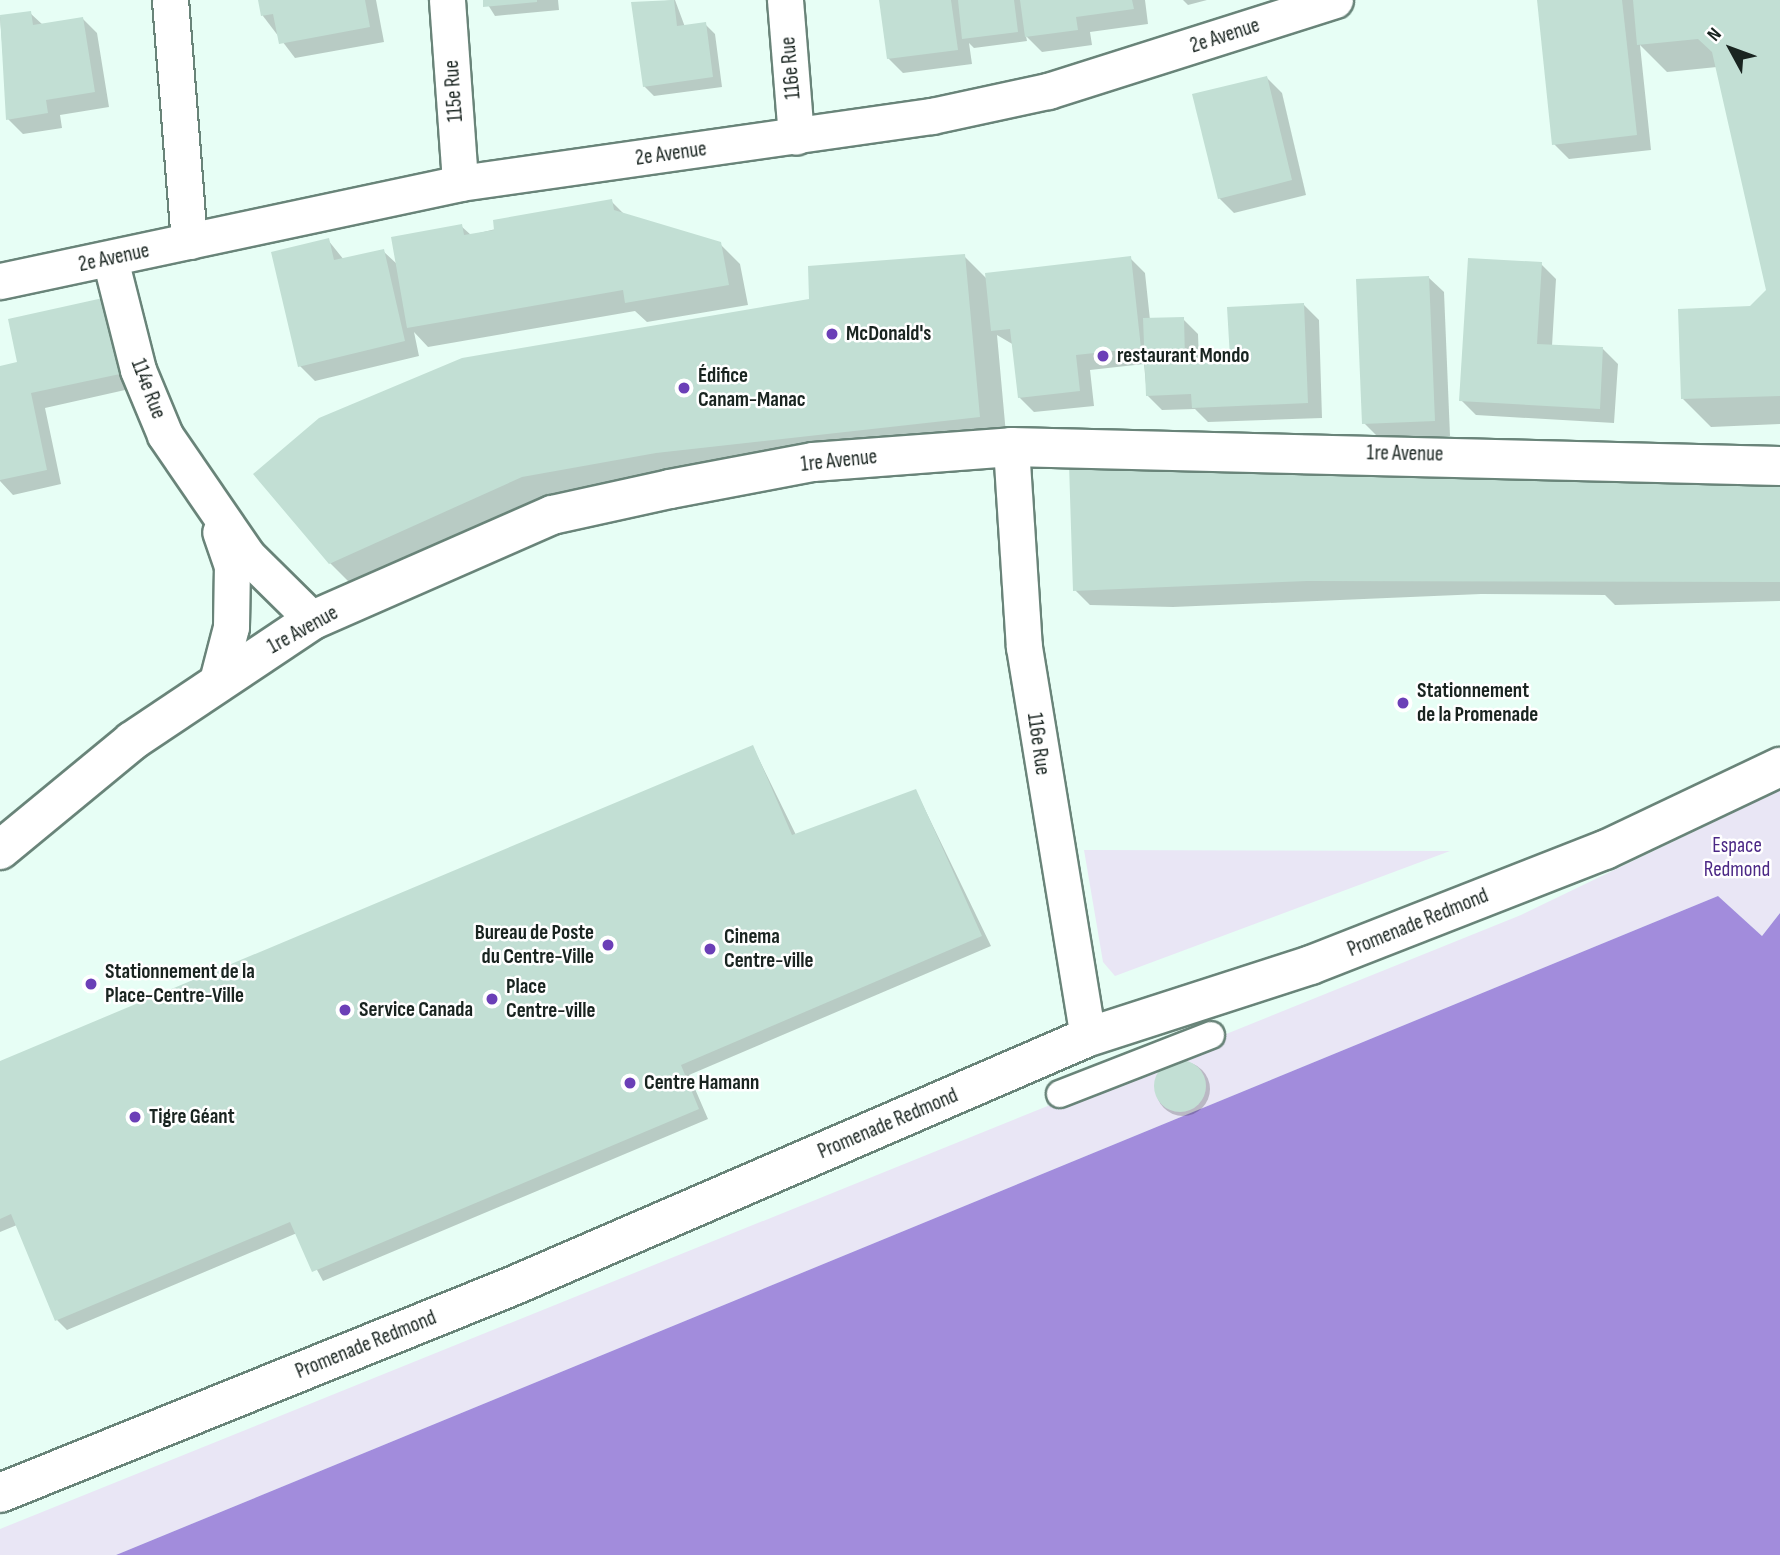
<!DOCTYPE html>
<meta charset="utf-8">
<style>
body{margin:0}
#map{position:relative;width:1780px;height:1555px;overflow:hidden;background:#e7fef5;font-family:"Sofia Sans Condensed",sans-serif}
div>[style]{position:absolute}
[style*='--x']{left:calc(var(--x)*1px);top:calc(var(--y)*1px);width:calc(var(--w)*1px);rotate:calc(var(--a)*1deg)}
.green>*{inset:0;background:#e9e6f5}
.water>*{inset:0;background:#a28cdc}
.shadow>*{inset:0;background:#0003}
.round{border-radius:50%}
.building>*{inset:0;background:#c2dfd4}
.roads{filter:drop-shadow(2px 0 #698479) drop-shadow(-2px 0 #698479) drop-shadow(0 2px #698479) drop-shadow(0 -2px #698479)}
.pedestrian>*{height:26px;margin:-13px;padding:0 13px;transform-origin:13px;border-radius:13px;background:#fff}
.minor>*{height:35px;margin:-17.5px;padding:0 17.5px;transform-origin:17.5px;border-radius:17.5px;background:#fff}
.tertiary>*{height:38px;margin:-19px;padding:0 19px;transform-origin:19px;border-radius:19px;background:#fff}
.dots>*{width:19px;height:19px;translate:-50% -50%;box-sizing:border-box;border:4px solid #fff;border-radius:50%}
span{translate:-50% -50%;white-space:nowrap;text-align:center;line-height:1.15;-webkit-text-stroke:5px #fff;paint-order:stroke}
.street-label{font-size:21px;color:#192420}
.poi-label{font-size:21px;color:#192420;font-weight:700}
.left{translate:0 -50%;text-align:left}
.right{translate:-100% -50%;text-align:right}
.park-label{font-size:21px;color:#4c2986}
.north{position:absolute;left:1696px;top:14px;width:70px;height:70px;-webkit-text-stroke:5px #fff;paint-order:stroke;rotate:311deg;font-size:19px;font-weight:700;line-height:28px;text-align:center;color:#192420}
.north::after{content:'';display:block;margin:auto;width:24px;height:32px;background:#192420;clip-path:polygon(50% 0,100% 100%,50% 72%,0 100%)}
</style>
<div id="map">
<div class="green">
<i style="clip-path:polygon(1780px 790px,1780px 913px,1762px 936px,1718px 896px,116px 1555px,0 1555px,0 1529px,1521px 915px)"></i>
<i style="clip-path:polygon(1084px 850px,1450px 851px,1115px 976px,1103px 962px)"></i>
</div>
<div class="water">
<i style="clip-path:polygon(1718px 896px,1762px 936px,1780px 913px,1780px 1555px,116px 1555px)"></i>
</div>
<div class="shadow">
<i style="clip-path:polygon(260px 0,376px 0,384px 42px,295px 58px,263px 16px)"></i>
<i style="clip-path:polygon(485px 0,558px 0,559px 10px,495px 16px)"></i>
<i style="clip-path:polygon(675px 0,685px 27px,705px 24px,715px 34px,722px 87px,654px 96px,644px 86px,633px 4px)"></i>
<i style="clip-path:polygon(881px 0,1145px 0,1148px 24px,1090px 32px,1092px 45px,1042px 52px,1026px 36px,1027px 41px,974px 48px,969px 43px,972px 64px,903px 73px,888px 58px)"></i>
<i style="clip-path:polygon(1183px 0,1207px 0,1188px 5px)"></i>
<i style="clip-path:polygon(1539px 0,1780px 0,1780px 424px,1711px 427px,1683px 399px,1768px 291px,1717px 67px,1667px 72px,1640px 45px,1651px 150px,1569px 159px,1554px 144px)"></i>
<i style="clip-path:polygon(30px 13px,43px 25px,82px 18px,97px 33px,109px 107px,60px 115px,62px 128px,23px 134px,8px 119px,0 17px)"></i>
<i style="clip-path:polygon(1267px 78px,1282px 93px,1306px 195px,1234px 213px,1219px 198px)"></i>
<i style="clip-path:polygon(611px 201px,625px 215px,720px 244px,740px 264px,748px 305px,647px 322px,635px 311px,428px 347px,414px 332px,419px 356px,315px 381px,300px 366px,328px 240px,344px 260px,383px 251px,398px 265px,461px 226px,471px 235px)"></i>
<i style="clip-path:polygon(964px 256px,987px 279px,1130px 258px,1145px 273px,1150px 320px,1183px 319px,1198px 334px,1199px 361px,1231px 360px,1304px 305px,1319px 320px,1322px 418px,1208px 422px,1195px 409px,1162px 410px,1147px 395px,1144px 364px,1090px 370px,1094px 406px,1034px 412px,1019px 397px,1014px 345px,997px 335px,1007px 445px,685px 480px,358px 591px,330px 563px,811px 301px)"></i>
<i style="clip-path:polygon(1541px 264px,1556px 279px,1552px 346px,1603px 349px,1618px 364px,1614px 423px,1476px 415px,1461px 400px)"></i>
<i style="clip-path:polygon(1428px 277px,1444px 292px,1450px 436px,1379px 438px,1364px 423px)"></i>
<i style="clip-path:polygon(103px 299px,134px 388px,45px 408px,61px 484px,13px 495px,0 481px,0 368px,19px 364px)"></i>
<i style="clip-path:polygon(1780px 476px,1780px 601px,1615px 605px,1605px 595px,1481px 594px,1173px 607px,1090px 605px,1075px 590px)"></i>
<i style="clip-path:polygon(753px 747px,796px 835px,916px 791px,991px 946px,689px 1075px,708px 1119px,323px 1281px,297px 1233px,67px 1330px,57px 1320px,17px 1225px,0 1232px,0 1063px)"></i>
<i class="round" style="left:1156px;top:1062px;width:54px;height:54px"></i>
</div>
<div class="building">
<i style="clip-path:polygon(258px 0,365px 0,370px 27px,279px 44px,273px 14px,261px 16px)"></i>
<i style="clip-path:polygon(483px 0,537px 0,537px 2px,483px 7px)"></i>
<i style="clip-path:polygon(674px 0,677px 26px,706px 22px,713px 77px,643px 87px,631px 2px)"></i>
<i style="clip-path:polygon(879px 0,951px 0,958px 50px,887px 59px)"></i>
<i style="clip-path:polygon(958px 0,1014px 0,1018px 32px,962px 39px)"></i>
<i style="clip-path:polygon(1020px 0,1132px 0,1134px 9px,1076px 17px,1078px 30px,1025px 37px)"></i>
<i style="clip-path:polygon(1537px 0,1622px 0,1637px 135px,1552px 145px)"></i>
<i style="clip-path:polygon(1633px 0,1780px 0,1780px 396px,1681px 399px,1678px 309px,1750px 306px,1766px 290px,1712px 52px,1698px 39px,1637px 45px)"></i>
<i style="clip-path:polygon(31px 11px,33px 25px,83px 17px,95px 92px,46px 100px,48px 113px,6px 120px,0 15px)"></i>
<i style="clip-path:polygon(1267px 76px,1292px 180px,1218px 199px,1192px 94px)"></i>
<i style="clip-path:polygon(612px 199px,614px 210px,721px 242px,729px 285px,625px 303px,623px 290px,407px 328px,391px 237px,462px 224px,464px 235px,494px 230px,493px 220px)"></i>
<i style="clip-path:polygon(329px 238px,334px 260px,384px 249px,405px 341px,298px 367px,271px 252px)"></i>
<i style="clip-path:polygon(965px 254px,980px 417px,656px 453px,522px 477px,329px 564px,253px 474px,319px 418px,462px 358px,809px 299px,808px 266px)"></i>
<i style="clip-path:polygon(1131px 256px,1141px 348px,1076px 355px,1080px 391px,1018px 398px,1010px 329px,991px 331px,985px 273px)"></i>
<i style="clip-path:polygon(1468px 258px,1542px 262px,1537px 344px,1603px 347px,1600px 409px,1459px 401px)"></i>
<i style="clip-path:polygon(1429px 276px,1435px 421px,1362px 424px,1356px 279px)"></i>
<i style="clip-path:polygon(103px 298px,120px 374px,31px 393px,47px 470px,0 480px,0 366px,17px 362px,8px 319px)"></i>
<i style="clip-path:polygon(1304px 303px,1308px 403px,1192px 408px,1191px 394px,1146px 396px,1143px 318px,1184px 317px,1185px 360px,1230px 358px,1227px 307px)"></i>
<i style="clip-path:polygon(1069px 464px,1780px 474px,1780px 582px,1307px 581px,1073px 591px)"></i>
<i style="clip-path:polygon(753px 745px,792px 835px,916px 789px,982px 936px,681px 1065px,699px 1109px,312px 1272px,290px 1222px,55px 1321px,11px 1214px,0 1219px,0 1061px)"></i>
<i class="round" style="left:1154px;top:1060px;width:52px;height:52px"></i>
</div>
<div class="roads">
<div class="pedestrian">
<i style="--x:1060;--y:1094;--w:162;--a:-21.3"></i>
</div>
<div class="minor">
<i style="--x:170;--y:0;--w:242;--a:85.5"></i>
<i style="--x:447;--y:0;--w:183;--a:85.9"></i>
<i style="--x:785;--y:0;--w:137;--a:85.4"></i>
<i style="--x:110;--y:259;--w:114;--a:75.8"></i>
<i style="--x:138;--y:370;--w:70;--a:67.4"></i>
<i style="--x:165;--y:435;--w:147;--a:55.6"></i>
<i style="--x:248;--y:556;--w:91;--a:44.6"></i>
<i style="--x:0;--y:281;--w:470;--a:-12"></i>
<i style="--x:460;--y:183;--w:477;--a:-8.1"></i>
<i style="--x:932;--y:116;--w:119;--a:-12.2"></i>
<i style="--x:1048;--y:91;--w:301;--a:-17.6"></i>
<i style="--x:1011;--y:447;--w:200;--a:86.3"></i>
<i style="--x:1024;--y:647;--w:395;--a:80.7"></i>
<i style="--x:217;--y:681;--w:56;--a:-75.5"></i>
<i style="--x:231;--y:627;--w:61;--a:-89.1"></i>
<i style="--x:232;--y:566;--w:36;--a:-109"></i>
</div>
<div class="tertiary">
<i style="--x:0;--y:850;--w:171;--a:-39.5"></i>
<i style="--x:132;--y:741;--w:218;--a:-33.8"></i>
<i style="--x:313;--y:620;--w:261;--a:-23.7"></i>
<i style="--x:552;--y:515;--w:121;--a:-12.4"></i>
<i style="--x:670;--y:489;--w:146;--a:-10.7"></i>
<i style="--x:813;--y:462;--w:199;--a:-4.3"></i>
<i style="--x:1011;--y:447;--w:769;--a:1.42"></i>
<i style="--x:0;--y:1493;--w:555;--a:-21.99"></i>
<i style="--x:515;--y:1285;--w:624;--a:-23.4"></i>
<i style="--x:1088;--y:1037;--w:234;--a:-17.9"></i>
<i style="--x:1311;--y:965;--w:316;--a:-21.4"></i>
<i style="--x:1605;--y:850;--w:194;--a:-25.4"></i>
</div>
</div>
<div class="dots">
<i style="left:832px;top:334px;background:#6b3fb7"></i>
<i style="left:1103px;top:356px;background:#6b3fb7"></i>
<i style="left:684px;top:388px;background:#6b3fb7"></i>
<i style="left:1403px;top:703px;background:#6b3fb7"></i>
<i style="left:608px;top:945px;background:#6b3fb7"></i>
<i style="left:710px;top:949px;background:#6b3fb7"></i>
<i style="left:91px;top:984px;background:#6b3fb7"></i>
<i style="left:492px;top:999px;background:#6b3fb7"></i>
<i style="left:345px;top:1010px;background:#6b3fb7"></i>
<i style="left:630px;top:1083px;background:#6b3fb7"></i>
<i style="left:135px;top:1117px;background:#6b3fb7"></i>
</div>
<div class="street-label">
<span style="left:1225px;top:36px;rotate:-18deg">2e Avenue</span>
<span style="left:791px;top:68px;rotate:-95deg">116e Rue</span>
<span style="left:454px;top:91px;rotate:-94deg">115e Rue</span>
<span style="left:671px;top:154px;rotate:-8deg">2e Avenue</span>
<span style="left:114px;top:258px;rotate:-12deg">2e Avenue</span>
<span style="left:148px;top:389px;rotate:69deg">114e Rue</span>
<span style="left:1405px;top:454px;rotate:1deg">1re Avenue</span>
<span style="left:839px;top:461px;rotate:-6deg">1re Avenue</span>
<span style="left:303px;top:630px;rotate:-29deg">1re Avenue</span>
<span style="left:1038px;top:744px;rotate:82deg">116e Rue</span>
<span style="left:1418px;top:923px;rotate:-22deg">Promenade Redmond</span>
<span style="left:888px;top:1124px;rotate:-23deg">Promenade Redmond</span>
<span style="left:366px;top:1345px;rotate:-22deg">Promenade Redmond</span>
</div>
<div class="poi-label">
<span class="left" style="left:846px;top:334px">McDonald's</span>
<span class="left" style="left:1117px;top:356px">restaurant Mondo</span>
<span class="left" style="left:698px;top:388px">Édifice<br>Canam-Manac</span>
<span class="left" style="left:1417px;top:703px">Stationnement<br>de la Promenade</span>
<span class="right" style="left:594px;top:945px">Bureau de Poste<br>du Centre-Ville</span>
<span class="left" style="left:724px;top:949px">Cinema<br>Centre-ville</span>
<span class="left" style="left:105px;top:984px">Stationnement de la<br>Place-Centre-Ville</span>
<span class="left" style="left:506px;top:999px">Place<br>Centre-ville</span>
<span class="left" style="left:359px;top:1010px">Service Canada</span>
<span class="left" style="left:644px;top:1083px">Centre Hamann</span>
<span class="left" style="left:149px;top:1117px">Tigre Géant</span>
</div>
<div class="park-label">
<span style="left:1737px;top:858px">Espace<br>Redmond</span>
</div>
<div class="north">N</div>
</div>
